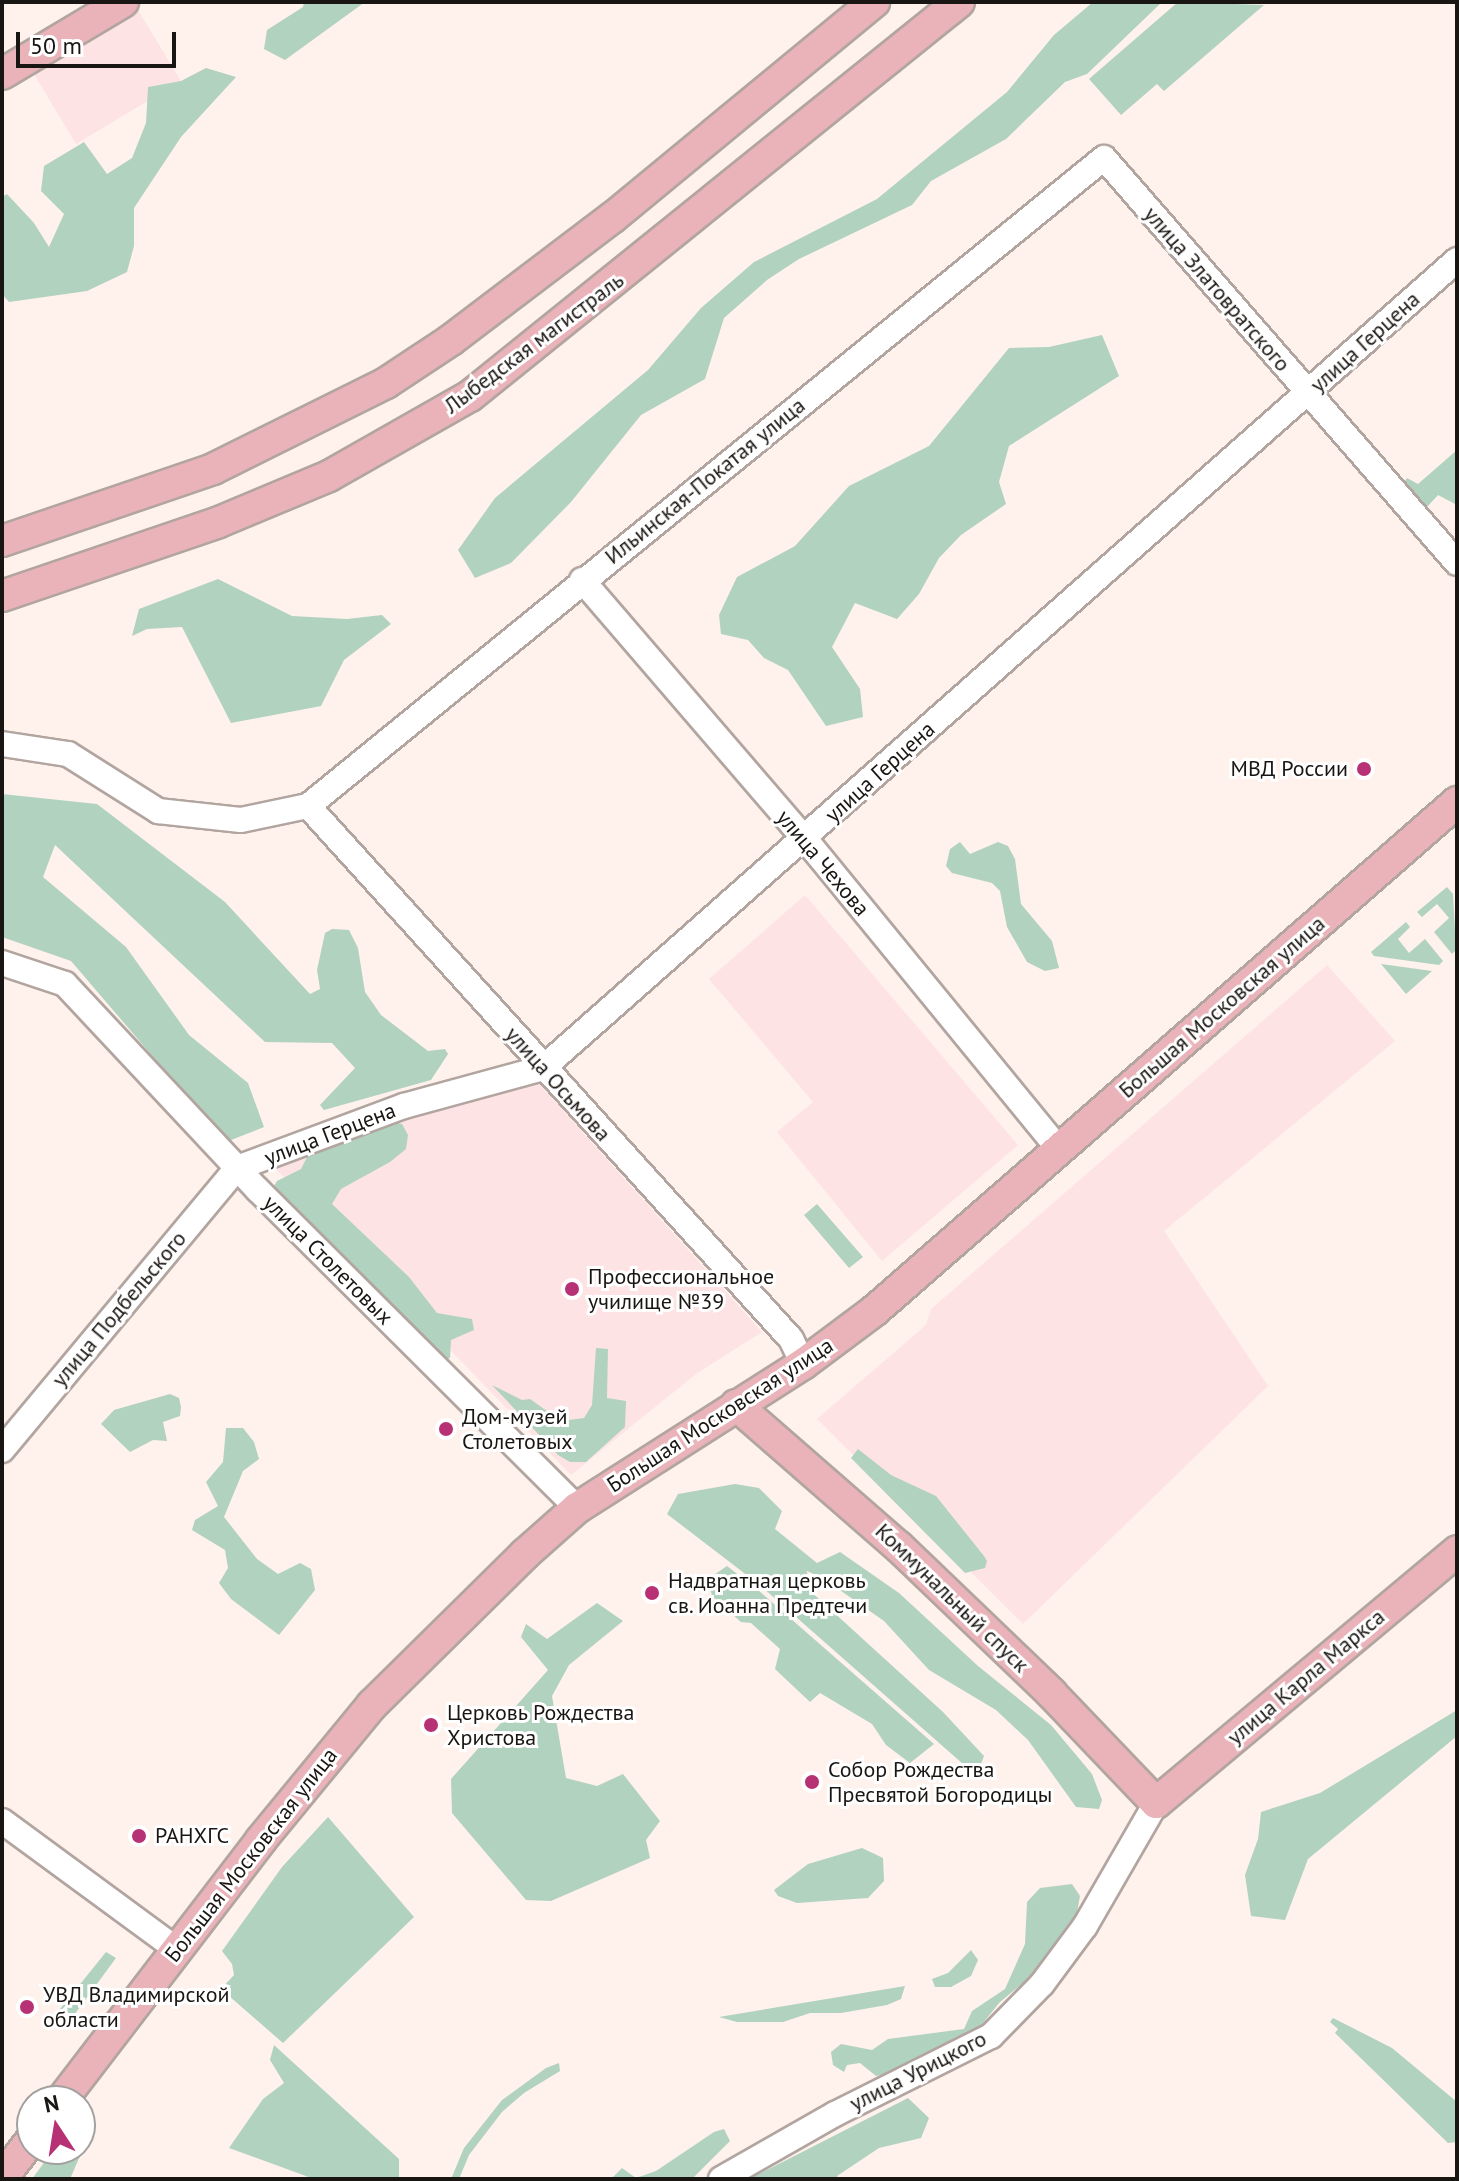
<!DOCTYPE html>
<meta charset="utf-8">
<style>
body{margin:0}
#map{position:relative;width:1459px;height:2181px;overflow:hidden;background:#fff1eb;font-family:"PT Sans",sans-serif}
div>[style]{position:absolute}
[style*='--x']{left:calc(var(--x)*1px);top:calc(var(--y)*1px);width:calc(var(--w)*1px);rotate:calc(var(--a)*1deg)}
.commercial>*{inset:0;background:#fee3e5}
.green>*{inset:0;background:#b1d2bf}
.roads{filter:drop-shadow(2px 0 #b2a5a0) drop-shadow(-2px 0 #b2a5a0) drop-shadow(0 2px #b2a5a0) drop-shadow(0 -2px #b2a5a0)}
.minor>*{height:24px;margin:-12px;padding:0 12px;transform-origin:12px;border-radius:12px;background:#fff}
.major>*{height:30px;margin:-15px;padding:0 15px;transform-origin:15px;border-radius:15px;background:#eab3b9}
.dots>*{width:22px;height:22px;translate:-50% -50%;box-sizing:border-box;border:4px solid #fff;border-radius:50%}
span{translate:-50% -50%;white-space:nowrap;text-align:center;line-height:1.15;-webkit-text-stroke:6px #fff;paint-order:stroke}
.street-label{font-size:22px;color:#191512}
.poi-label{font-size:22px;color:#191512}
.right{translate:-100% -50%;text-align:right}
.left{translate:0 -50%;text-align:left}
.frame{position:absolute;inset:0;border:4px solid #191512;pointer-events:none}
.north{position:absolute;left:16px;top:2085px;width:80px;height:80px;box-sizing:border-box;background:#fff;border:2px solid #a3a1a0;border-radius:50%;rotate:348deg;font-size:22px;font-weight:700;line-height:32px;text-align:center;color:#191512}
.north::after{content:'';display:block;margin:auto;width:28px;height:36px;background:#b73175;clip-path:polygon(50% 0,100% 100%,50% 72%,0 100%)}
.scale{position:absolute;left:16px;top:32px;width:160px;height:36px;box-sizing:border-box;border:4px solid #191512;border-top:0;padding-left:10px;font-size:24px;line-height:28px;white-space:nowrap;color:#191512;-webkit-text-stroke:6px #fff;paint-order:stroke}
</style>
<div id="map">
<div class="commercial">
<i style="clip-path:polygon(138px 10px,181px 81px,76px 144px,32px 71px)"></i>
<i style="clip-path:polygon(805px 895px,1018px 1145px,882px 1261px,777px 1132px,813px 1102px,709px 979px)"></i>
<i style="clip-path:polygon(1327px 965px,1395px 1041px,1164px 1231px,1268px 1386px,1023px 1624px,817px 1419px,926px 1325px,931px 1309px)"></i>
<i style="clip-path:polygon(535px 1079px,762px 1332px,696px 1374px,571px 1475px,276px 1169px,380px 1127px)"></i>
</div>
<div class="green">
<i style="clip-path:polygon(304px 2px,365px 2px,285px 60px,264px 49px,267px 30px,303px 7px)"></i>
<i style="clip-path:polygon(1093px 2px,1162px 2px,1087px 74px,1065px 82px,1006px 139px,931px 181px,912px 205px,799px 259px,767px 280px,724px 318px,705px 379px,641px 415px,571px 502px,511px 563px,475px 578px,458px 550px,495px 498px,648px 370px,701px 308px,754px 262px,877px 199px,1007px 92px,1054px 35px)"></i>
<i style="clip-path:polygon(1178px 2px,1264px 5px,1164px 91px,1157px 84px,1121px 115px,1089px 79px)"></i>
<i style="clip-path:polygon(206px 68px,236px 77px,181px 137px,134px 208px,134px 246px,127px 272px,87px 291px,9px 302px,2px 294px,2px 197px,7px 194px,34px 223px,49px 247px,64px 214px,41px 191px,44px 166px,84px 142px,107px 174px,132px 158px,146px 123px,148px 87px,181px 81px)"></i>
<i style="clip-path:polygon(1102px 335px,1119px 376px,1009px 446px,999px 482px,1006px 504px,961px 535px,939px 558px,919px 594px,897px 619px,855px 603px,832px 647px,860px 689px,863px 717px,826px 726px,788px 670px,764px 658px,748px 640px,721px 634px,719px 615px,737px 577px,795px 546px,849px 486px,929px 446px,1009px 348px,1049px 347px)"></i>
<i style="clip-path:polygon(1457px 450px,1457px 505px,1438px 495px,1427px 507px,1403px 484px,1407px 478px,1418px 484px)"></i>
<i style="clip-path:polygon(218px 579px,292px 616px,347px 619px,382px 615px,391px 624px,344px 660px,321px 706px,231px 723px,182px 627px,147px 629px,132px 636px,139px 609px)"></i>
<i style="clip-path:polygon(2px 794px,97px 804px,225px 902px,310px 994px,320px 989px,317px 970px,325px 933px,332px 929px,349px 930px,358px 948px,365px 992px,381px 1015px,428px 1051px,445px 1049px,448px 1054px,431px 1080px,324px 1110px,320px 1105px,355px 1068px,332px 1043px,265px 1042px,55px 845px,43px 877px,126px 947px,189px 1035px,248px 1083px,264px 1127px,226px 1142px,71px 961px,2px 937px)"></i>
<i style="clip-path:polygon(960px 842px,970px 854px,998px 842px,1008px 846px,1015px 859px,1021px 904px,1052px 941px,1059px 968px,1045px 971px,1027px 962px,1007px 927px,1000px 891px,992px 883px,952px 873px,946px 866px,950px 849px)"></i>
<i style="clip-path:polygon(1447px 887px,1453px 894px,1456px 950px,1452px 954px,1434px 932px,1449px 918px,1437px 904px,1422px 917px,1417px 912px)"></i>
<i style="clip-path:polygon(1406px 922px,1410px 927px,1398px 939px,1409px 953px,1425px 939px,1443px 961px,1439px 965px,1374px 956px,1371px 952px)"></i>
<i style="clip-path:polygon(1381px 964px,1432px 971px,1406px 994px)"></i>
<i style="clip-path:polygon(385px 1120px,402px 1124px,408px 1135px,406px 1149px,390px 1162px,341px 1189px,332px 1204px,409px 1277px,437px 1313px,472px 1319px,474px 1330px,451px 1340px,450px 1358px,438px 1362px,271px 1191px,277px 1181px,301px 1169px,309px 1153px)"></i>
<i style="clip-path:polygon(817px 1204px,863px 1257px,849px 1268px,804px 1215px)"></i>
<i style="clip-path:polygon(596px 1348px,608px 1349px,607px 1398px,626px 1401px,625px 1427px,586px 1462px,570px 1462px,558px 1455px,492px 1385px,522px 1400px,530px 1399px,561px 1421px,584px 1418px,592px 1405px)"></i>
<i style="clip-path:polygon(170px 1394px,179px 1398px,181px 1407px,180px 1416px,163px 1422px,167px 1441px,153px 1440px,130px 1452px,101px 1424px,114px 1410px)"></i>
<i style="clip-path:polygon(226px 1428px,243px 1428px,254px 1442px,259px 1459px,243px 1471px,224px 1517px,257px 1559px,278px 1574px,300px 1563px,311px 1569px,315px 1590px,279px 1635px,231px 1599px,219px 1583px,228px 1568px,225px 1550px,192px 1530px,195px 1520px,218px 1506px,206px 1482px,223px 1462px)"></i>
<i style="clip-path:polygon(858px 1449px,891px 1475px,936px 1496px,984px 1556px,987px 1561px,985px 1568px,965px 1573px,851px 1458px)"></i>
<i style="clip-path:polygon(735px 1484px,759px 1488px,782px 1511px,775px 1529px,817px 1563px,840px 1552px,899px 1593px,978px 1666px,1051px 1725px,1092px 1774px,1102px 1800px,1099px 1809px,1076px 1807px,1028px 1740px,996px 1710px,929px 1670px,884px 1621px,824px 1579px,807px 1571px,808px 1589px,943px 1712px,984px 1756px,981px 1764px,963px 1764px,761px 1586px,667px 1514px,678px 1494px)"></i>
<i style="clip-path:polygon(727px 1566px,758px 1590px,934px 1744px,910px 1763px,886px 1745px,872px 1724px,820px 1693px,810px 1702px,775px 1669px,780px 1649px,751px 1623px,741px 1622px,712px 1596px,708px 1579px)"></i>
<i style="clip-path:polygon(597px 1603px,623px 1621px,569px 1665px,552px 1696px,566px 1778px,597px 1786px,623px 1774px,660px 1821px,646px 1840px,650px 1858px,551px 1901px,526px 1900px,452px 1813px,451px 1779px,548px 1670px,521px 1637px,526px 1624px,547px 1639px)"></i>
<i style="clip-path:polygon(1457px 1710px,1457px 1736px,1308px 1859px,1285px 1920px,1251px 1916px,1245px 1875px,1258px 1839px,1261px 1812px,1320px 1793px)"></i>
<i style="clip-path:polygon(328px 1817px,414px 1917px,283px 2043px,221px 1989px,234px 1975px,232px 1964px,222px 1951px,282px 1867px)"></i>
<i style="clip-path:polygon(862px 1848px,883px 1858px,884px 1881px,868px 1898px,797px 1903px,778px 1896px,774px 1890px,808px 1864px)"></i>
<i style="clip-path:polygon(1072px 1884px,1080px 1896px,1076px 1918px,1035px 1973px,1000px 2002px,974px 2034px,892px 2073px,876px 2076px,860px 2063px,847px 2065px,844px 2072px,833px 2065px,831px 2052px,841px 2044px,872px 2050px,888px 2039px,964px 2029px,972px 2011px,1005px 1989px,1025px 1944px,1027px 1902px,1040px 1888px)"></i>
<i style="clip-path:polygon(971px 1950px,978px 1960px,971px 1976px,951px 1987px,935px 1987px,932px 1979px,948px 1973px)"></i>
<i style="clip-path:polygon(106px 1952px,116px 1958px,63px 2030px,53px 2027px,52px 2019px)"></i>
<i style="clip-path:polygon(905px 1986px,901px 1999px,887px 2005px,841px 2013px,810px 2013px,783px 2022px,737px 2022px,719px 2017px)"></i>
<i style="clip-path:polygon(1333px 2018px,1392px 2048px,1457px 2102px,1457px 2142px,1448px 2143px,1335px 2033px,1338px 2029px,1330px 2022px)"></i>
<i style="clip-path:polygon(274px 2045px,399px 2159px,399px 2179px,314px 2179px,229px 2148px,263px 2099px,284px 2083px,270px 2060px)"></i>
<i style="clip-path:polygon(559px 2063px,560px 2071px,524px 2093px,502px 2112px,469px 2155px,459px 2179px,451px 2179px,464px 2148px,502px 2100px,546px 2068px)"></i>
<i style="clip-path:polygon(908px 2098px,929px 2118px,921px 2138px,879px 2148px,837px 2176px,839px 2179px,749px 2179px)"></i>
<i style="clip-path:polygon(724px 2129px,730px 2141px,692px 2179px,611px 2179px,622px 2168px,636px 2178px,656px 2171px,714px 2132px)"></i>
<i style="clip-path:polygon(54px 2149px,72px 2149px,80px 2156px,70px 2179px,32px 2179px)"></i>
</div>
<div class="roads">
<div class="minor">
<i style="--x:582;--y:580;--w:342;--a:49.3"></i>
<i style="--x:805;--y:839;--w:402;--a:50.7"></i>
<i style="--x:2;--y:744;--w:67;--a:8.6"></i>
<i style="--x:68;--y:754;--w:107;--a:32.3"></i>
<i style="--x:158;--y:811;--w:83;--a:6.2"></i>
<i style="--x:241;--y:820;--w:68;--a:-11.8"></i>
<i style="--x:308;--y:806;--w:1026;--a:-39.15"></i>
<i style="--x:1104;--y:158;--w:537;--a:48.92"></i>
<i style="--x:308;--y:806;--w:719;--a:47.82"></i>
<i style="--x:791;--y:1339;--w:28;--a:64"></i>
<i style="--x:2;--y:963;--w:66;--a:18.4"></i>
<i style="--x:65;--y:984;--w:282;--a:46.9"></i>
<i style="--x:258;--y:1190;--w:450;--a:44.9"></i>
<i style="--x:2;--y:1450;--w:367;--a:-50.2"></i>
<i style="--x:237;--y:1168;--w:178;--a:-20.4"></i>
<i style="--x:404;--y:1106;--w:144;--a:-15.3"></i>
<i style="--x:543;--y:1068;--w:1220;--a:-41.48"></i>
<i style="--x:2;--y:1821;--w:216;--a:36.3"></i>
<i style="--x:721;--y:2179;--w:131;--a:-29.7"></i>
<i style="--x:835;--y:2114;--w:174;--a:-26.6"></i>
<i style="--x:991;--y:2036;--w:73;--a:-45.6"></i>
<i style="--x:1042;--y:1984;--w:72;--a:-53.4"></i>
<i style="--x:1085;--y:1926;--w:142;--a:-60"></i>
</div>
<div class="major">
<i style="--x:2;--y:74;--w:141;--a:-30.8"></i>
<i style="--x:2;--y:541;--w:223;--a:-18.8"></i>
<i style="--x:213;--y:469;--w:193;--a:-26.4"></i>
<i style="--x:386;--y:383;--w:78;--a:-33.5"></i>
<i style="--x:451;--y:340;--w:202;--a:-37.2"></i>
<i style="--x:612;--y:218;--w:340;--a:-39.5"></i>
<i style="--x:2;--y:596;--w:229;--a:-18.8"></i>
<i style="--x:219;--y:522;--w:119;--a:-22.7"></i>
<i style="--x:329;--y:476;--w:162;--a:-29.6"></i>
<i style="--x:470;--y:396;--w:628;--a:-38.86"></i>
<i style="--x:736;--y:1405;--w:216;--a:41.1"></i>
<i style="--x:899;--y:1547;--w:211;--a:43.8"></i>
<i style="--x:1051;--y:1693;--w:152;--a:46.3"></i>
<i style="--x:1156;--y:1803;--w:393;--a:-39.9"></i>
<i style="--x:61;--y:2101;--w:329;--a:-52.5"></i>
<i style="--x:261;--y:1840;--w:175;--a:-50.6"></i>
<i style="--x:372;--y:1705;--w:215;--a:-44.6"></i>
<i style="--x:525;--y:1554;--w:69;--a:-41.5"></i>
<i style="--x:577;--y:1508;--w:268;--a:-32.5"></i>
<i style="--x:803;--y:1364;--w:89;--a:-36.7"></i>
<i style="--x:874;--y:1311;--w:774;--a:-41.12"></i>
<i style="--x:2;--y:2178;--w:49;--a:-52.4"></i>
</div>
</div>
<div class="dots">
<i style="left:1364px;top:769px;background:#b73175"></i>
<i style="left:572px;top:1289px;background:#b73175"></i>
<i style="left:446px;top:1429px;background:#b73175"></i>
<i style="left:652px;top:1593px;background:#b73175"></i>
<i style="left:431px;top:1725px;background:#b73175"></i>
<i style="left:812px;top:1782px;background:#b73175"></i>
<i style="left:139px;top:1836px;background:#b73175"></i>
<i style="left:27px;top:2007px;background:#b73175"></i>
</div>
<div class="street-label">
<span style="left:1217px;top:289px;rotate:49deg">улица Златовратского</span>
<span style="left:1365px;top:342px;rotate:-42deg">улица Герцена</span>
<span style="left:534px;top:343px;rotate:-37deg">Лыбедская магистраль</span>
<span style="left:705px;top:481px;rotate:-39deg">Ильинская-Покатая улица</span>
<span style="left:880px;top:772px;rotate:-42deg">улица Герцена</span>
<span style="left:823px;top:863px;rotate:50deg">улица Чехова</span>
<span style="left:1222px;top:1007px;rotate:-41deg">Большая Московская улица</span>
<span style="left:558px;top:1084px;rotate:48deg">улица Осьмова</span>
<span style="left:330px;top:1134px;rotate:-21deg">улица Герцена</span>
<span style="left:328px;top:1260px;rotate:45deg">улица Столетовых</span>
<span style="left:119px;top:1309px;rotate:-50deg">улица Подбельского</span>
<span style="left:720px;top:1415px;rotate:-33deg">Большая Московская улица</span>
<span style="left:952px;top:1598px;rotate:44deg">Коммунальный спуск</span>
<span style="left:1306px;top:1677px;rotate:-40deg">улица Карла Маркса</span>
<span style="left:251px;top:1855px;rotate:-52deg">Большая Московская улица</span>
<span style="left:918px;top:2071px;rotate:-27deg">улица Урицкого</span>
</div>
<div class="poi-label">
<span class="right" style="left:1348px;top:769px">МВД России</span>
<span class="left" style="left:588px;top:1289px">Профессиональное<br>училище №39</span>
<span class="left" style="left:462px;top:1429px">Дом-музей<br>Столетовых</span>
<span class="left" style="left:668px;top:1593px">Надвратная церковь<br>св. Иоанна Предтечи</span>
<span class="left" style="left:447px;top:1725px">Церковь Рождества<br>Христова</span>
<span class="left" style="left:828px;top:1782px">Собор Рождества<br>Пресвятой Богородицы</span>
<span class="left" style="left:155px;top:1836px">РАНХГС</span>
<span class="left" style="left:43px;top:2007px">УВД Владимирской<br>области</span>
</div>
<div class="frame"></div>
<div class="north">N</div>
<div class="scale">50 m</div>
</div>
